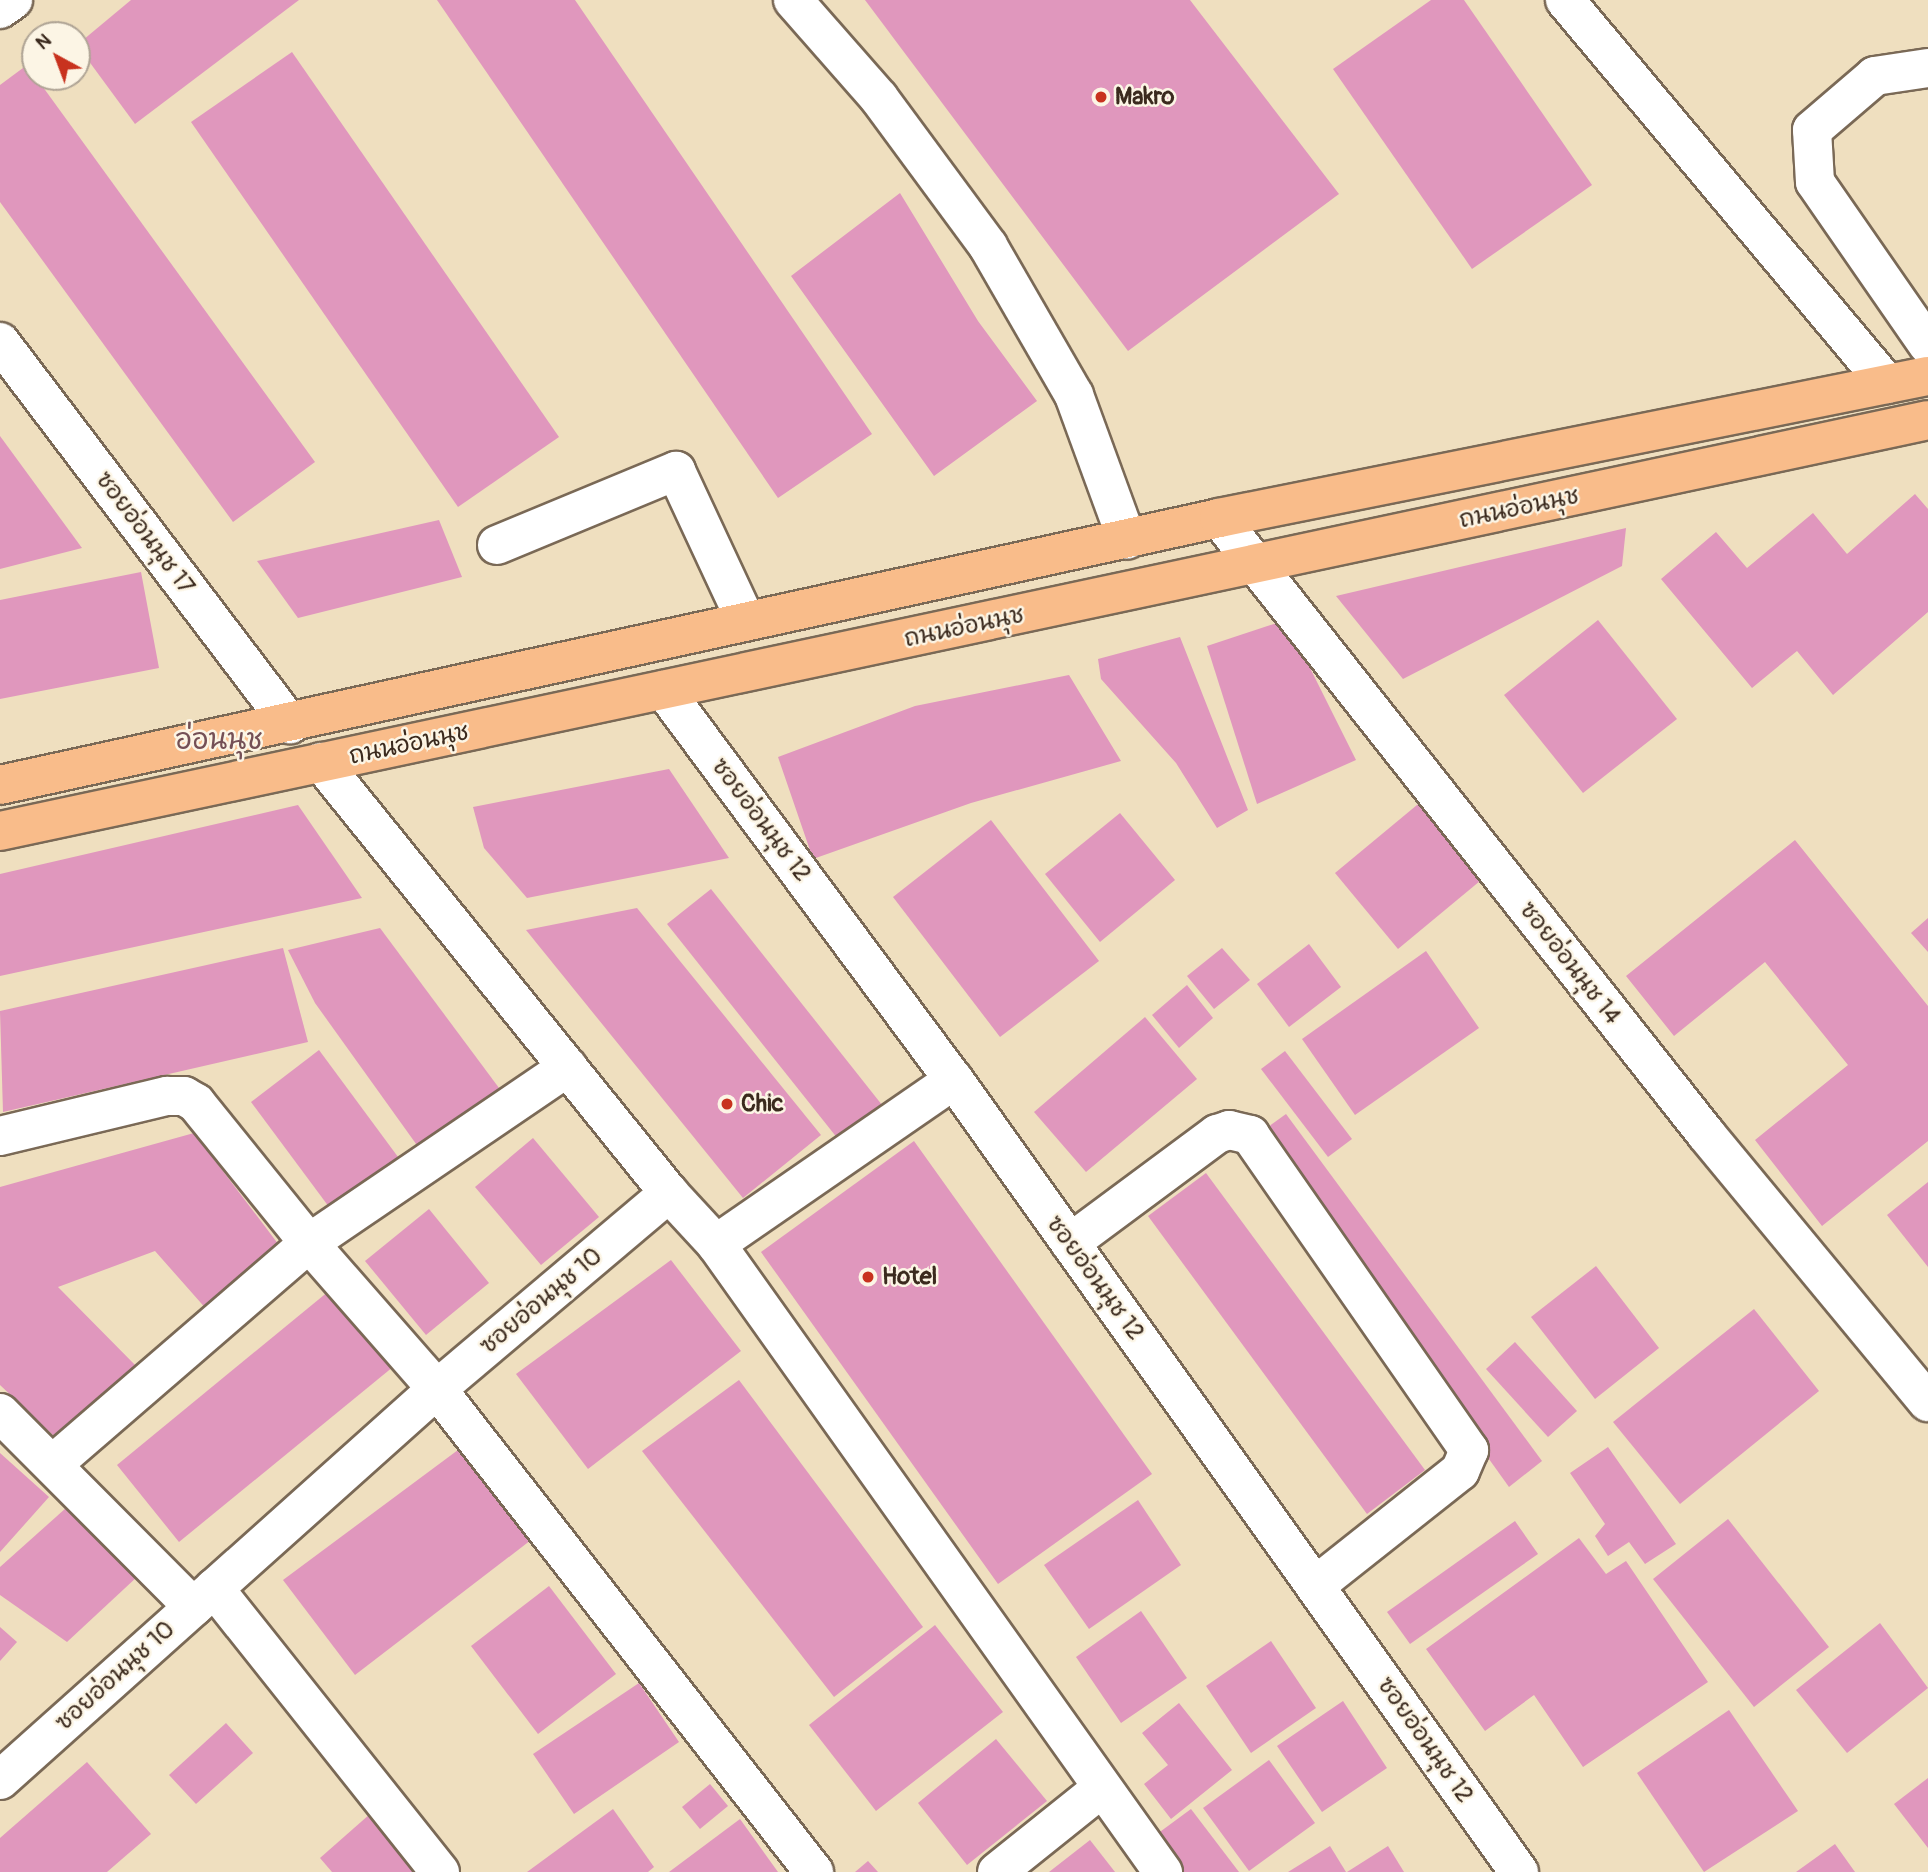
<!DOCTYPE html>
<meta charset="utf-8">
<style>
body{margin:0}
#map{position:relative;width:1928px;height:1872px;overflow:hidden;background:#efdfbf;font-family:Pangolin,"Playpen Sans Thai",sans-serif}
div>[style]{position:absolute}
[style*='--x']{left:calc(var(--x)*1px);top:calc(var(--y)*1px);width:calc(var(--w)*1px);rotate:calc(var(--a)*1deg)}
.building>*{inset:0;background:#e097bd}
.roads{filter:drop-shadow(2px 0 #7a6956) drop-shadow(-2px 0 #7a6956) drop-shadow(0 2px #7a6956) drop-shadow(0 -2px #7a6956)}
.minor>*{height:38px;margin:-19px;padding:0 19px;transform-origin:19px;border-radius:19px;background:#fff}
.major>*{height:38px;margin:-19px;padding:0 19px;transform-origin:19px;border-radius:19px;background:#f9bc8a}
.dots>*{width:19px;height:19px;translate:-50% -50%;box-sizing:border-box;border:4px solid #fcf5e5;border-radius:50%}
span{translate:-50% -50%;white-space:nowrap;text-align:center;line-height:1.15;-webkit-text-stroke:5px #fcf5e5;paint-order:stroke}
.poi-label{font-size:24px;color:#3b2a1e;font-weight:700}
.left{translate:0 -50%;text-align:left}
.street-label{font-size:24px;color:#3b2a1e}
.quarter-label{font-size:28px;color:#755056}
.north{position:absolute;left:21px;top:21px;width:70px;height:70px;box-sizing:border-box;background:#fcf5e5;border:2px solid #afa495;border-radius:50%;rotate:319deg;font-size:19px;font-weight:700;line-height:28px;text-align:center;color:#3b2a1e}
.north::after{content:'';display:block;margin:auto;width:24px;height:32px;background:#c8321e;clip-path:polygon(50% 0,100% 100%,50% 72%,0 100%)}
</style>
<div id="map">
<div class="building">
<i style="clip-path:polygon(131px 0,299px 0,135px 124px,77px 45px)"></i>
<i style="clip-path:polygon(437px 0,575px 0,872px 434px,778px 498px)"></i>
<i style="clip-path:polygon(865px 0,1190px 0,1339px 194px,1128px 351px)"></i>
<i style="clip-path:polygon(1431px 0,1464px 0,1592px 185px,1472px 269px,1333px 69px)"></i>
<i style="clip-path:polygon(292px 52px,559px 437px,458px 507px,191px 122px)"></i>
<i style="clip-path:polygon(27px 65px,315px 462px,233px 522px,0 202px,0 85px)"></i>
<i style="clip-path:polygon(900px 193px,978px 321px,1037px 401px,934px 476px,791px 276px)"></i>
<i style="clip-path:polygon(0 436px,82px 548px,0 569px)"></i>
<i style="clip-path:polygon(1915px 494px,1928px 509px,1928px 612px,1833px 695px,1797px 651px,1752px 688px,1661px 579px,1716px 532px,1747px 568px,1813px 513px,1847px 554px)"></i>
<i style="clip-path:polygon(439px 520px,462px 577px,298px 618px,257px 561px)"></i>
<i style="clip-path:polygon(1626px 528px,1622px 566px,1403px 679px,1336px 596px)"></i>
<i style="clip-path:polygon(141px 572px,159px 668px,0 699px,0 600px)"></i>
<i style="clip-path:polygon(1286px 620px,1356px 760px,1257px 804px,1207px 646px)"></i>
<i style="clip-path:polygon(1598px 620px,1677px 719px,1583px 793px,1504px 695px)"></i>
<i style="clip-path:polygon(1180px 637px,1248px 810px,1217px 828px,1176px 763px,1101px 679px,1098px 659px)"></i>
<i style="clip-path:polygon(1069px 675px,1121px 761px,971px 803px,813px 859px,778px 757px,915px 706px)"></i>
<i style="clip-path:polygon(669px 769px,729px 858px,527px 898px,484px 848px,473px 807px)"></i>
<i style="clip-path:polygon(1423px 800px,1486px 876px,1398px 949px,1335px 873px)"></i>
<i style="clip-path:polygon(298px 805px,362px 898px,0 976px,0 874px)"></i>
<i style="clip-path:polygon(1120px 813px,1175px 880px,1100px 942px,1045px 874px)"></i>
<i style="clip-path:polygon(991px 820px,1099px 961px,1000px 1037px,893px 897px)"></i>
<i style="clip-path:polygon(1795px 840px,1928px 1006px,1928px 1141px,1822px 1226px,1755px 1140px,1848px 1065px,1765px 962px,1674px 1036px,1626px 976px)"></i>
<i style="clip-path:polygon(711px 889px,886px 1110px,842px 1144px,667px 924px)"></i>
<i style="clip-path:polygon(637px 908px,821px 1135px,743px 1198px,526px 930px)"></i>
<i style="clip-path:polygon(1928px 918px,1928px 952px,1911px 933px)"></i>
<i style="clip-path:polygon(380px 928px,505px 1096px,424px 1155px,315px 1003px,288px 950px)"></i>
<i style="clip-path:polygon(1309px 944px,1341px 987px,1289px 1027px,1257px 984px)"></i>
<i style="clip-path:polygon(283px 948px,308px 1042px,3px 1112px,0 1011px)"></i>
<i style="clip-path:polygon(1222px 948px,1250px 980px,1214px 1009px,1187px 976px)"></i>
<i style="clip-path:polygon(1426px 951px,1479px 1028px,1355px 1115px,1302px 1039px)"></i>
<i style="clip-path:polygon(1187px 985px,1213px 1018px,1179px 1048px,1152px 1015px)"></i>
<i style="clip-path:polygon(1145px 1017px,1197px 1079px,1086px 1172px,1034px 1112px)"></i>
<i style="clip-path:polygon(319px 1050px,401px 1161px,332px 1211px,251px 1102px)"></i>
<i style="clip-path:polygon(1285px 1051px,1352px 1139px,1328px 1157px,1261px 1069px)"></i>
<i style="clip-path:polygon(1286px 1114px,1542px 1461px,1509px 1487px,1257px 1135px)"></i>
<i style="clip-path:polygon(194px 1133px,282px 1249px,208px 1311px,155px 1251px,58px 1287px,140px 1370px,57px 1439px,0 1385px,0 1187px)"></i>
<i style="clip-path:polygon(533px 1138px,599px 1217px,541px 1265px,475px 1187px)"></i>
<i style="clip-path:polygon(914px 1141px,1152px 1474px,998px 1584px,761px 1252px)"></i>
<i style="clip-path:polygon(1206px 1173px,1425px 1470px,1367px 1514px,1148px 1216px)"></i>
<i style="clip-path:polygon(1928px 1182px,1928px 1267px,1887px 1215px)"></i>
<i style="clip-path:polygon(429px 1209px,489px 1283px,426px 1335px,365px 1261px)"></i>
<i style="clip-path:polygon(671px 1260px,741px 1351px,588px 1469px,516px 1374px)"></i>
<i style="clip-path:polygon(1596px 1266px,1659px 1348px,1595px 1399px,1531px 1317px)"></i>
<i style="clip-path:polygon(335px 1286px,399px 1362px,179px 1542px,117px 1465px)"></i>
<i style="clip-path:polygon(1754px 1309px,1819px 1391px,1680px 1504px,1613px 1422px)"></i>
<i style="clip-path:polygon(1515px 1342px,1577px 1411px,1548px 1437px,1486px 1369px)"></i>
<i style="clip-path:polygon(739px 1380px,923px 1627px,834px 1697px,642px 1451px)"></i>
<i style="clip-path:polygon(462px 1447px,531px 1540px,355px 1675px,283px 1580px)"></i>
<i style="clip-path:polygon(1608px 1447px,1676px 1544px,1645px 1564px,1629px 1542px,1608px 1556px,1595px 1536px,1605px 1524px,1570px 1473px)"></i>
<i style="clip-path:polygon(0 1453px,49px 1497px,0 1552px)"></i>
<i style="clip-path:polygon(85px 1491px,152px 1563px,67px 1642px,0 1595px,0 1567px)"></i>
<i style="clip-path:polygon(1138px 1500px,1181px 1565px,1089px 1629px,1044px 1565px)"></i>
<i style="clip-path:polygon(1728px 1519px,1829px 1647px,1754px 1707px,1653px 1579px)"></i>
<i style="clip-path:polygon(1515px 1521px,1538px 1554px,1410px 1644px,1387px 1612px)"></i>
<i style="clip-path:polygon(1579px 1538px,1606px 1574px,1626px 1561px,1708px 1682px,1583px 1767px,1534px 1695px,1485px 1731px,1426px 1649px)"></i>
<i style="clip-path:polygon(549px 1586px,616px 1674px,538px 1734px,471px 1646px)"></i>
<i style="clip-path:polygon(1141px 1611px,1187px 1678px,1121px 1723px,1076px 1657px)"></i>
<i style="clip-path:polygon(1880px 1623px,1928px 1688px,1847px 1753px,1796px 1690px)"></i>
<i style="clip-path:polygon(935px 1625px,1003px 1712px,876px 1811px,809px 1725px)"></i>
<i style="clip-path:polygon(0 1627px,17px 1642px,0 1661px)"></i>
<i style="clip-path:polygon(1271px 1641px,1316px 1708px,1251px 1753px,1206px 1686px)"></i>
<i style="clip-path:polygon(639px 1683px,679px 1742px,574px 1814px,533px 1754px)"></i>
<i style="clip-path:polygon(1343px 1701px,1387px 1768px,1322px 1812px,1277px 1746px)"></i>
<i style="clip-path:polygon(1179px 1703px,1232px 1770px,1171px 1819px,1144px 1784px,1168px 1765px,1142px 1733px)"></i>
<i style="clip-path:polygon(1729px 1710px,1798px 1811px,1704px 1872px,1637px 1773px)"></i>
<i style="clip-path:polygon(226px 1723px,253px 1753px,196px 1804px,169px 1775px)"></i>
<i style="clip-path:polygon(996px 1739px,1047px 1801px,967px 1865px,918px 1803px)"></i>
<i style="clip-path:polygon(1269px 1760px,1315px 1823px,1249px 1871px,1203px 1808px)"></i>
<i style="clip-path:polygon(87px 1762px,151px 1834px,107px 1872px,0 1872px,0 1838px)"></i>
<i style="clip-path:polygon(1928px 1778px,1928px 1848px,1894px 1804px)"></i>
<i style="clip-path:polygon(710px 1784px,728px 1806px,700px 1829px,682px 1807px)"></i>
<i style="clip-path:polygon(613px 1809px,654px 1867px,648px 1872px,527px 1872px)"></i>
<i style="clip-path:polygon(1191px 1809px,1239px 1872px,1180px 1872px,1153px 1837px)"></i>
<i style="clip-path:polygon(370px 1814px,420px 1872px,332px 1872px,320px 1858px)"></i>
<i style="clip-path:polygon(740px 1819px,778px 1872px,669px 1872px)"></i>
<i style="clip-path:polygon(1090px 1840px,1115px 1872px,1049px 1872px)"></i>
<i style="clip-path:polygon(1835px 1844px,1855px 1872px,1796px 1872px)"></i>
<i style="clip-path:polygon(1330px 1846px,1346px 1872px,1288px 1872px)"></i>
<i style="clip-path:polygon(1388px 1846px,1404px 1872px,1347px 1872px)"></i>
<i style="clip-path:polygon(868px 1861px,878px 1872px,855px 1872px)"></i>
</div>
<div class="roads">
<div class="minor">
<i style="--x:793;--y:0;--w:130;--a:48.7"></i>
<i style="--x:879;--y:98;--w:184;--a:53.6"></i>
<i style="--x:988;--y:246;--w:172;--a:60"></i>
<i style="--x:1074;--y:395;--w:154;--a:69.9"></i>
<i style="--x:1565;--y:0;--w:501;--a:50.02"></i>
<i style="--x:0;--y:9;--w:16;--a:-35"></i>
<i style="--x:1928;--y:68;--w:54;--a:171.4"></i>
<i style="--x:1875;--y:76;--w:83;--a:139.4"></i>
<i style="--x:1812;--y:130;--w:52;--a:86.7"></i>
<i style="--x:1815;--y:182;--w:198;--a:55.3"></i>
<i style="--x:0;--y:342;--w:480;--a:52.8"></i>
<i style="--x:1219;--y:518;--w:785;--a:51.67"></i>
<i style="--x:1706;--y:1134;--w:348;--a:50.4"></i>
<i style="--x:497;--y:545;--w:194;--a:-22.5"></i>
<i style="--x:676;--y:471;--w:166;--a:65"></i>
<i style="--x:664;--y:690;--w:486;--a:53.4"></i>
<i style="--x:954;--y:1080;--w:973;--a:54.5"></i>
<i style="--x:321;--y:762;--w:554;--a:51.08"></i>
<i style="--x:669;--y:1193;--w:69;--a:47.3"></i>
<i style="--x:716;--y:1244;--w:771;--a:54.56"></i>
<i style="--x:0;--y:1136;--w:172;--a:-13.5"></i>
<i style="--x:167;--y:1096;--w:17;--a:0"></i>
<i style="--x:184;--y:1096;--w:14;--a:30"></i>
<i style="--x:196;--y:1103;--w:180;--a:51.1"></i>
<i style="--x:309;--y:1243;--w:194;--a:48.8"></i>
<i style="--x:437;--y:1389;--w:613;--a:52.03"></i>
<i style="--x:1070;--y:1243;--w:183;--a:-36.6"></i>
<i style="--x:1217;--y:1134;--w:13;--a:-18"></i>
<i style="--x:1229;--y:1130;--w:22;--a:13"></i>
<i style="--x:1250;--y:1135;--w:384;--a:55.2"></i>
<i style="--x:1469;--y:1450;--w:23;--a:113"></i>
<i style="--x:1460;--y:1471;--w:185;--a:141.6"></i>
<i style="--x:716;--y:1244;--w:289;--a:-34.6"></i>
<i style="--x:0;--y:1413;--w:274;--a:45.1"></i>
<i style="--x:53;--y:1464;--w:338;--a:-40.8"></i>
<i style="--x:309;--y:1243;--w:313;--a:-34.2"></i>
<i style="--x:214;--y:1588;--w:363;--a:51.5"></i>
<i style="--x:0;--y:1780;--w:586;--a:-41.82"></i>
<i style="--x:437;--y:1389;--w:304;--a:-40.2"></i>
<i style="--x:997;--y:1872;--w:134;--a:-38.7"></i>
</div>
<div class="major">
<i style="--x:0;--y:785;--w:1248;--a:-12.35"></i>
<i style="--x:1219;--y:518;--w:723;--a:-11.33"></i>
<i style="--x:0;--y:831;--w:1971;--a:-12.03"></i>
</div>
</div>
<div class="dots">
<i style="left:1101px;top:97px;background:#c8321e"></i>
<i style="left:727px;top:1104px;background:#c8321e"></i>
<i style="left:868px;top:1277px;background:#c8321e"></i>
</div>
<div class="poi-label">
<span class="left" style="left:1115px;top:97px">Makro</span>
<span class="left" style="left:741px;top:1104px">Chic</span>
<span class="left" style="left:882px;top:1277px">Hotel</span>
</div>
<div class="street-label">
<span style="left:1519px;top:508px;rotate:-12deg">ถนนอ่อนนุช</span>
<span style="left:145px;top:533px;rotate:53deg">ซอยอ่อนนุช 17</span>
<span style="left:964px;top:627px;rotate:-12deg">ถนนอ่อนนุช</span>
<span style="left:409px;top:744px;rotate:-12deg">ถนนอ่อนนุช</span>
<span style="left:761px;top:820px;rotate:53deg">ซอยอ่อนนุช 12</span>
<span style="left:1570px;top:963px;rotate:52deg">ซอยอ่อนนุช 14</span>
<span style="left:1095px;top:1278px;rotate:54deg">ซอยอ่อนนุช 12</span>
<span style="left:541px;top:1301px;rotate:-40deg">ซอยอ่อนนุช 10</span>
<span style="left:115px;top:1676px;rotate:-42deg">ซอยอ่อนนุช 10</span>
<span style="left:1425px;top:1740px;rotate:55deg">ซอยอ่อนนุช 12</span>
</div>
<div class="quarter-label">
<span style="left:219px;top:741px">อ่อนนุช</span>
</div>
<div class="north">N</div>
</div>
